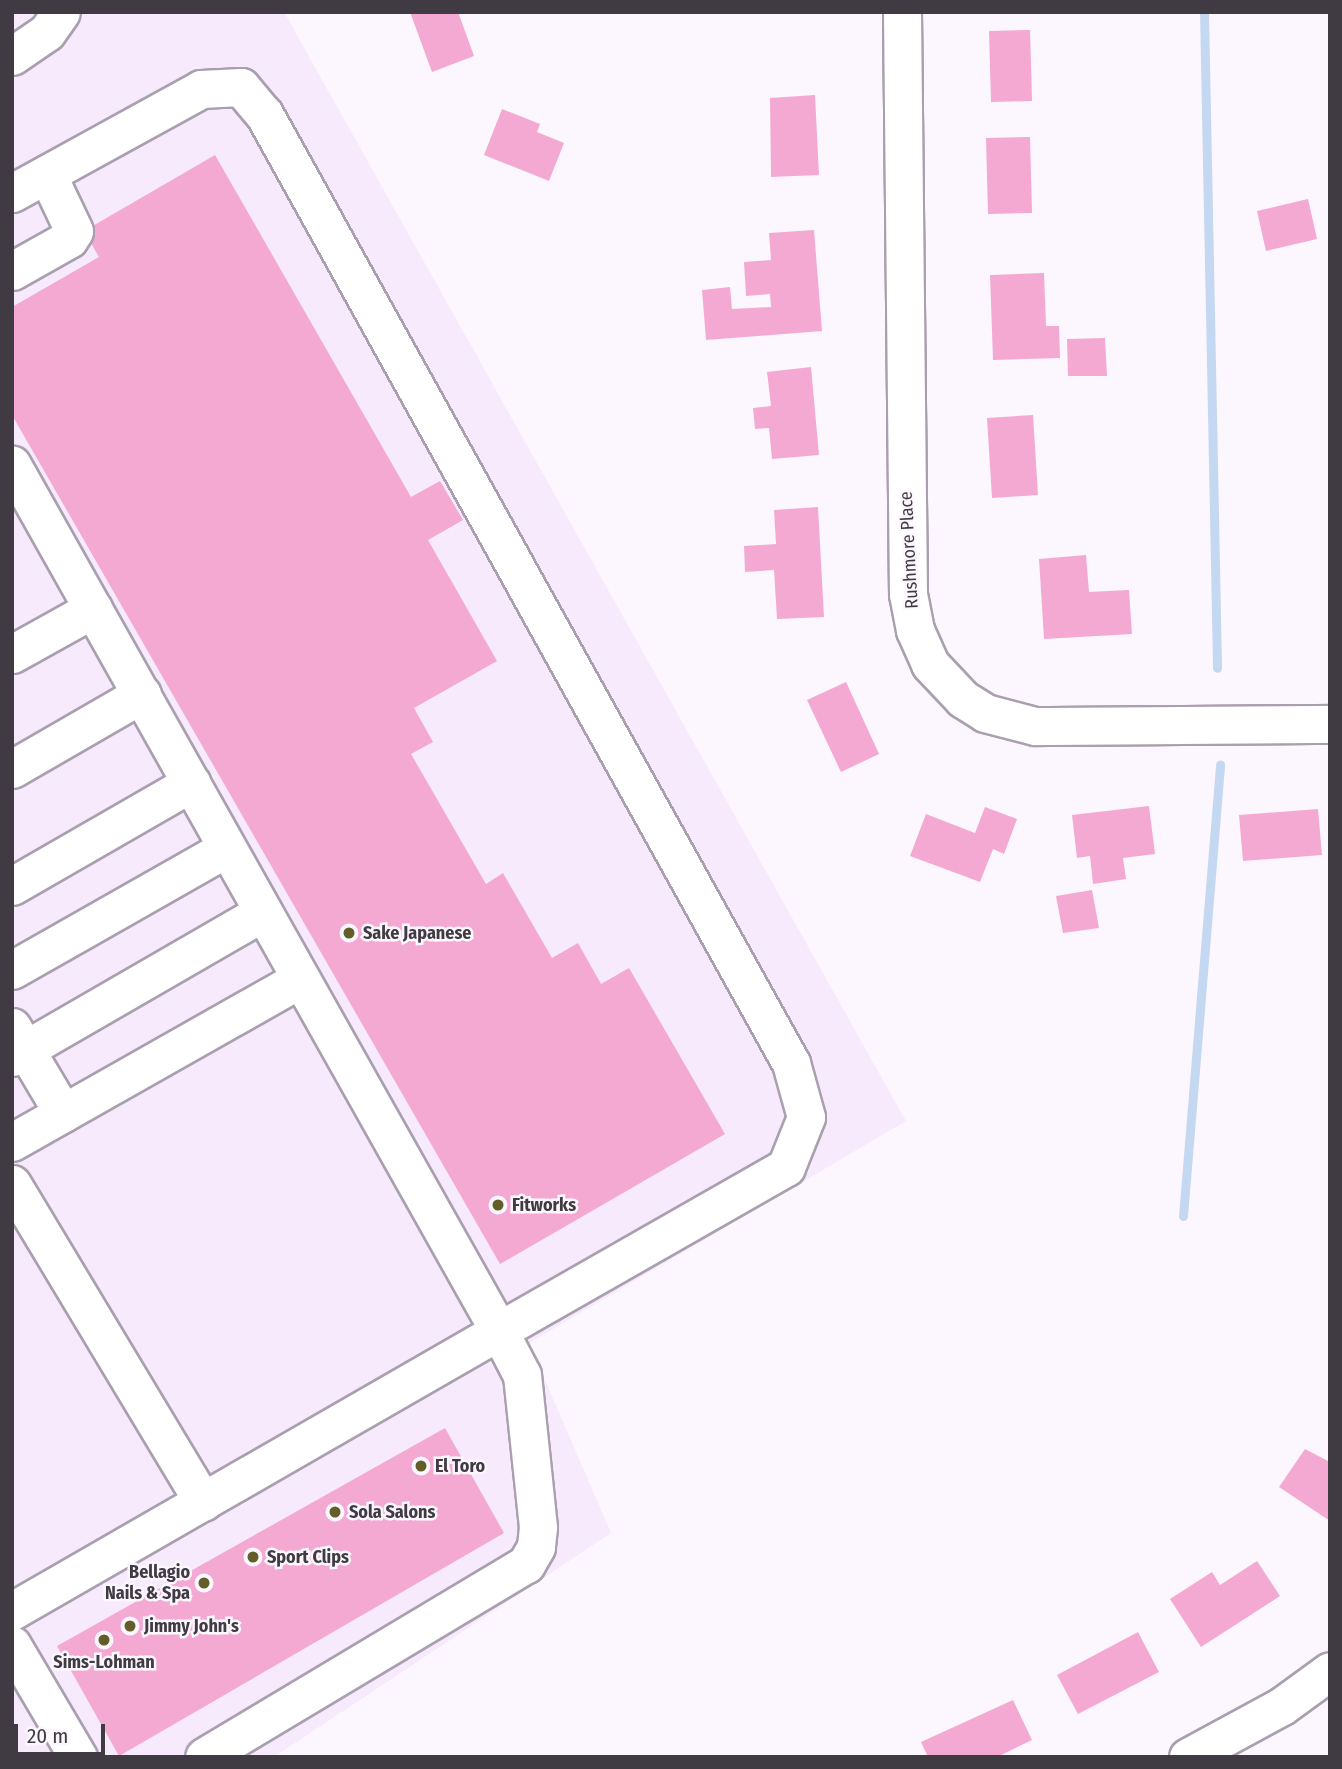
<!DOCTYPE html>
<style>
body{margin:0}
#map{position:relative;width:1342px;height:1769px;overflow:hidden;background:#fcf7fe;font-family:"Fira Sans Condensed",sans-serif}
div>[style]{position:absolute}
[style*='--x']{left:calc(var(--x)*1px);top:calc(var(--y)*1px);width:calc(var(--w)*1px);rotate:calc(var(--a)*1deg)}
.built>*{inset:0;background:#f6eafc}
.stream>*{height:9px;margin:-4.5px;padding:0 4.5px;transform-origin:4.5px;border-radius:4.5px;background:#c5d8f2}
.building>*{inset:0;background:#f4a9d3}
.roads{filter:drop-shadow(2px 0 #aa9faf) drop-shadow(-2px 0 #aa9faf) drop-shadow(0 2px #aa9faf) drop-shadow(0 -2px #aa9faf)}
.minor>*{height:37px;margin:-18.5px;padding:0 18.5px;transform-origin:18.5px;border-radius:18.5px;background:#fff}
.dots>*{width:19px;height:19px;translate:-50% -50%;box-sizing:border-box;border:4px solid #fcf7fe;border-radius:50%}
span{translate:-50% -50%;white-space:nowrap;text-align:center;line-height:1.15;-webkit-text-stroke:5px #fcf7fe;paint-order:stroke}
.street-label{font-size:18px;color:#403b42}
.poi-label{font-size:18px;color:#403b42;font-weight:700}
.left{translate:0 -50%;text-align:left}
.right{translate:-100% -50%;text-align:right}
.frame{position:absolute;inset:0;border:14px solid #403b42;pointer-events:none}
.scale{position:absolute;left:14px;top:1724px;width:91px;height:32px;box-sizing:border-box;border:4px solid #403b42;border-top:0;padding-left:9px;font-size:21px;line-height:24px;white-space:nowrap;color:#403b42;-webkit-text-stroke:5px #fcf7fe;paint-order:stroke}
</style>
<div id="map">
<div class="built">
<i style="clip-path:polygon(12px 12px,284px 12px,906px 1121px,529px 1343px,611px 1533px,274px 1757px,12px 1757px)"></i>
</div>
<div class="stream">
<i style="--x:1204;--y:12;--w:656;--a:88.86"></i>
<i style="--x:1183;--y:1216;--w:453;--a:-85.3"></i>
</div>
<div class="building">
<i style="clip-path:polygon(410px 12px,458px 12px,474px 56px,432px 72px)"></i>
<i style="clip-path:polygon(1030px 30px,1032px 101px,991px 102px,989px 31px)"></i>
<i style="clip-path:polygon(815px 95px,819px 175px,771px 177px,770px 98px)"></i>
<i style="clip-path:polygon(502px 109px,540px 124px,537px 132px,564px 143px,549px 181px,484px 155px)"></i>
<i style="clip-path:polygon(1030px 137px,1032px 213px,988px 214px,986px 138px)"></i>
<i style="clip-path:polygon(215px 155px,411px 497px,440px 481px,463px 520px,428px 540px,497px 661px,414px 708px,433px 742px,411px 754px,486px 884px,503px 873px,552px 958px,578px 943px,601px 984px,629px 968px,725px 1134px,500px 1264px,12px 415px,12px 307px,99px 257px,84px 231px)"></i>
<i style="clip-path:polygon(1308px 199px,1317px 239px,1266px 251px,1257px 211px)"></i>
<i style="clip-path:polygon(814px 230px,822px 331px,706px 340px,702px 290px,730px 287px,732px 309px,771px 307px,770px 294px,746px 296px,744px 262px,771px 260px,769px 233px)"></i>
<i style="clip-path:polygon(1044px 273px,1046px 326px,1059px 326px,1060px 358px,993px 360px,990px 275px)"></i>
<i style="clip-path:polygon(1105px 338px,1107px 376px,1068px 376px,1067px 339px)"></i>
<i style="clip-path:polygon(811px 367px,819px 455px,772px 459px,769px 428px,755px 429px,753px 408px,771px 406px,767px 372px)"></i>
<i style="clip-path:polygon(1033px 415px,1038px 495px,992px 498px,987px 418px)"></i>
<i style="clip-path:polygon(818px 507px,824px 617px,777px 619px,774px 570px,745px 572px,744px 546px,776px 544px,774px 510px)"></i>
<i style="clip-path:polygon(1086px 555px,1089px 592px,1129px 590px,1132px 634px,1044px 639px,1039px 559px)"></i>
<i style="clip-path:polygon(846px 682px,879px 754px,841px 772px,807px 700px)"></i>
<i style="clip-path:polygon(1149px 806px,1155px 854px,1123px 858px,1126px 879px,1093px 884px,1090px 856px,1077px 858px,1072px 815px)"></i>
<i style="clip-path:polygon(985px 807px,1017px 819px,1004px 854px,993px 849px,980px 882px,910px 856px,926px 814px,975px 833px)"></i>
<i style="clip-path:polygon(1318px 809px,1322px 855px,1243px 861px,1239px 815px)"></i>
<i style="clip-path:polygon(1092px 890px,1099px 928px,1063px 933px,1056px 896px)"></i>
<i style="clip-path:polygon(445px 1428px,504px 1533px,119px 1756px,57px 1646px)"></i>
<i style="clip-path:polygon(1305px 1449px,1330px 1462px,1330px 1521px,1279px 1487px)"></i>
<i style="clip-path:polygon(1257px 1561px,1280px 1596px,1201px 1647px,1170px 1599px,1212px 1572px,1220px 1585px)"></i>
<i style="clip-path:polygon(1138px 1632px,1159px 1672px,1078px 1714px,1057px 1675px)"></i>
<i style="clip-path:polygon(1013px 1700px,1032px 1740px,997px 1757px,928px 1757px,921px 1742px)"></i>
</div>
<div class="roads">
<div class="minor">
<i style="--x:902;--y:12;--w:582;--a:89.41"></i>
<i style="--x:908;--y:594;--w:37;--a:79"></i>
<i style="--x:915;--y:630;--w:37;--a:66"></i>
<i style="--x:930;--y:664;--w:48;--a:46.7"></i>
<i style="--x:963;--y:699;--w:26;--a:32"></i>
<i style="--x:985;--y:713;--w:52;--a:14.6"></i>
<i style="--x:1035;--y:726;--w:295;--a:-0.4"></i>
<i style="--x:12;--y:56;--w:42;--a:-34.4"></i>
<i style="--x:47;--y:32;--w:24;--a:-55"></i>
<i style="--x:12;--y:193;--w:216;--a:-28.8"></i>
<i style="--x:201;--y:89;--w:40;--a:-2.9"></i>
<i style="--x:241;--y:87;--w:35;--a:50"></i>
<i style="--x:264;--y:114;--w:1086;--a:60.96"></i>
<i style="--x:791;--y:1063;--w:56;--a:74.5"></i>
<i style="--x:806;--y:1117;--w:54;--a:111.8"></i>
<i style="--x:786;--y:1167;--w:331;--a:150.3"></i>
<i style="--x:499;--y:1331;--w:994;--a:-119.35"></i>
<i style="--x:12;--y:271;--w:65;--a:-29.3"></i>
<i style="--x:69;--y:239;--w:9;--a:-58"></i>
<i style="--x:74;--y:231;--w:63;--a:-115.3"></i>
<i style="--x:12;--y:654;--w:93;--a:-29.1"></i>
<i style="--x:12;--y:769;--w:150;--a:-30"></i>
<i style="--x:12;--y:886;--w:207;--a:-29.9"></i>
<i style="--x:12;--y:970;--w:247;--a:-29.6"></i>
<i style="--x:12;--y:1027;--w:100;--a:59.3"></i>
<i style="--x:12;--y:1057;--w:290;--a:-30"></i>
<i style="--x:12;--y:1142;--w:331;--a:-29.5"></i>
<i style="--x:12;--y:1184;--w:371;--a:59"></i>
<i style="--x:12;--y:1611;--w:562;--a:-29.9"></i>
<i style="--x:499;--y:1331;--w:50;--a:62.4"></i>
<i style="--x:522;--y:1375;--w:153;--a:84"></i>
<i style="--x:538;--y:1527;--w:20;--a:96"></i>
<i style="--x:536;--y:1547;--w:20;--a:120"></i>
<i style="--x:526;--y:1564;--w:375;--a:149.1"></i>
<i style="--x:12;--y:1645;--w:130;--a:59.5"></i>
<i style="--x:1188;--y:1757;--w:107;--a:-28.5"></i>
<i style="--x:1282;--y:1706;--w:59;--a:-36.1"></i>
</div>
</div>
<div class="dots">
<i style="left:349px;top:933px;background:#635d2a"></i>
<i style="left:498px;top:1205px;background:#635d2a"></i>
<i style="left:421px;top:1466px;background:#635d2a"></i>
<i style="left:335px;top:1512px;background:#635d2a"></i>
<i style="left:253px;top:1557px;background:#635d2a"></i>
<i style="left:204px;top:1583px;background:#635d2a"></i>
<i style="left:130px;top:1626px;background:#635d2a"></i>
<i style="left:104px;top:1640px;background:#635d2a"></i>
</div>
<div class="street-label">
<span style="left:909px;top:550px;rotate:-93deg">Rushmore Place</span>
</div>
<div class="poi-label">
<span class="left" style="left:363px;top:933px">Sake Japanese</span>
<span class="left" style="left:512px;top:1205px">Fitworks</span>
<span class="left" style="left:435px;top:1466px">El Toro</span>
<span class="left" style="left:349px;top:1512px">Sola Salons</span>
<span class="left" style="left:267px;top:1557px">Sport Clips</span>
<span class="right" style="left:190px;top:1583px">Bellagio<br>Nails &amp; Spa</span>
<span class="left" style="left:144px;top:1626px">Jimmy John's</span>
<span style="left:104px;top:1662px">Sims-Lohman</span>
</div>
<div class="frame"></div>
<div class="scale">20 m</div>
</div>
